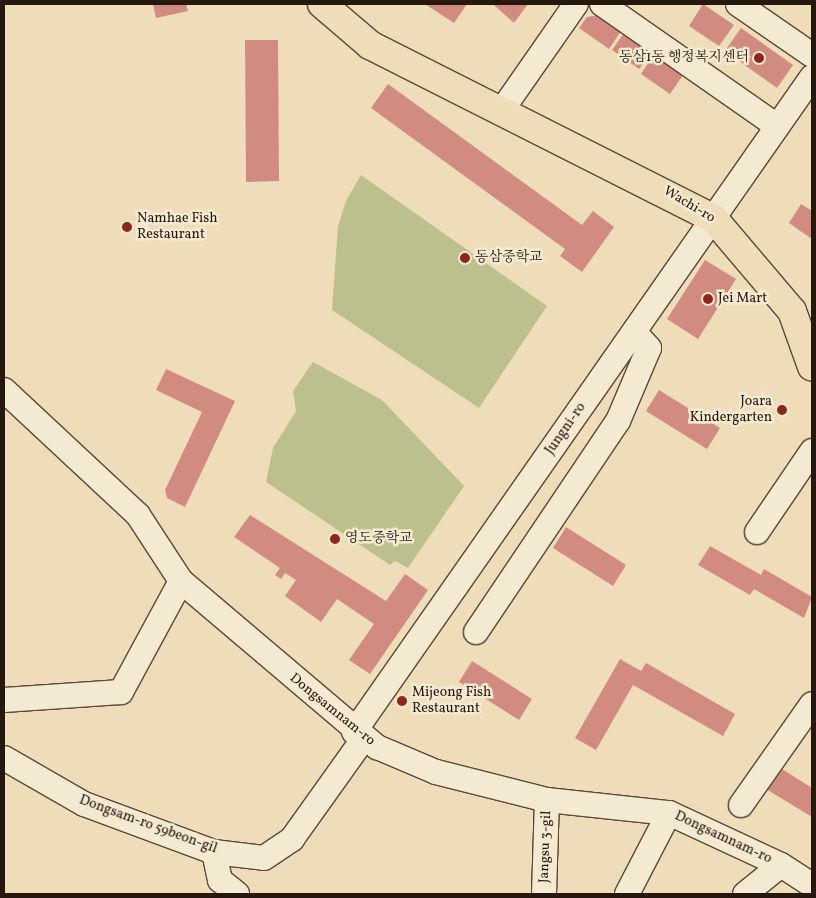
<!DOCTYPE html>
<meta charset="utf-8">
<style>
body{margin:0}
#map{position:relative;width:816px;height:898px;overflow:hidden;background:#eeddb8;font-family:Vollkorn,"Noto Serif KR",serif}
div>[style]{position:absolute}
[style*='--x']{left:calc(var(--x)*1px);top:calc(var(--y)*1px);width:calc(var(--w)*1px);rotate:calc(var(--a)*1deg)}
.green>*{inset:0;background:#bcc08c}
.building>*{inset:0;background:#d28b81}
.roads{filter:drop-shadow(1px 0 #594939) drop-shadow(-1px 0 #594939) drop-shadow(0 1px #594939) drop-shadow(0 -1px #594939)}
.minor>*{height:24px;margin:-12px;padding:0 12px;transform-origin:12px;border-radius:12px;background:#f4e9d1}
.major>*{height:28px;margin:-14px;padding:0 14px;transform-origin:14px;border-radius:14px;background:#eeddb8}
.dots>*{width:14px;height:14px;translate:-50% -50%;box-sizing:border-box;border:2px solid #f4e9d1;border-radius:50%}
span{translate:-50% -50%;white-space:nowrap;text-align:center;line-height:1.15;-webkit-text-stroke:5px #f4e9d1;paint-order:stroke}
.poi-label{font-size:14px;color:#27180f}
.right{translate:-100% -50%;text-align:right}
.left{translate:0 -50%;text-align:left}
.street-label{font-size:14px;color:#27180f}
.frame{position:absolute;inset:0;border:5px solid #27180f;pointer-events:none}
</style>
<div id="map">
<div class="green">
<i style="clip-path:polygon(361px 175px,547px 306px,479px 408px,332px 310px,338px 226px,346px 201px)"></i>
<i style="clip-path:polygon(313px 362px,382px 400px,464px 486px,408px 568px,395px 561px,390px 565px,266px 482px,273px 448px,296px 411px,293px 391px)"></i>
</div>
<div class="building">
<i style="clip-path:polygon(153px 4px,186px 4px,188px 11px,156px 18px)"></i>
<i style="clip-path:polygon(425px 4px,467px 4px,454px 23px)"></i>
<i style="clip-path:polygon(493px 4px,528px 4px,514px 23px)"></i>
<i style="clip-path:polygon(703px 4px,734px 25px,719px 46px,689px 26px)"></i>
<i style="clip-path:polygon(599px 15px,621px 31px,609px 49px,579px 28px,587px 17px)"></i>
<i style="clip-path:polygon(741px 28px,793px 65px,777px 88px,725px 51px)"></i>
<i style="clip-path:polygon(624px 33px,652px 52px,639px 69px,612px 50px)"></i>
<i style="clip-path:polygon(245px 40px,278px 40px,279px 181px,246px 182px)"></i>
<i style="clip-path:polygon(654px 54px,683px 75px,670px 94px,641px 74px)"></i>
<i style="clip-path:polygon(388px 84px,582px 225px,593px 211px,614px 227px,582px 272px,560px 256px,565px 249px,371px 108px)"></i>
<i style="clip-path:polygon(801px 204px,812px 211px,812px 239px,789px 223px)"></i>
<i style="clip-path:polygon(705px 260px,736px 279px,698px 339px,667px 319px)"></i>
<i style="clip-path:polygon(166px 369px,235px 401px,185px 507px,167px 498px,165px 490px,202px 412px,156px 390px)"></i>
<i style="clip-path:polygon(659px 390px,720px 428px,707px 449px,646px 411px)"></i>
<i style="clip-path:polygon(250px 515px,386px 601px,405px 574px,428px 590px,370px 674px,349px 660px,374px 624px,337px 599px,321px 622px,285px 596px,296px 580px,285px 573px,281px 579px,275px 575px,280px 568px,234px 537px)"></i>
<i style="clip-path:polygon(566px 527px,626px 565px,613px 586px,553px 548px)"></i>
<i style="clip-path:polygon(710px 546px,761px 575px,764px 569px,812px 597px,804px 618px,754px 589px,750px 595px,698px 565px)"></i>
<i style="clip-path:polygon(620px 659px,641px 671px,646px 663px,735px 714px,723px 736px,633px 685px,596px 750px,575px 738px)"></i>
<i style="clip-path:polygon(472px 661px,532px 699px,519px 720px,459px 682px)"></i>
<i style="clip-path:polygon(779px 767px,812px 788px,812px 817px,766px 789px)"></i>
</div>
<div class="roads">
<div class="minor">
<i style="--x:602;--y:4;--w:213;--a:34.9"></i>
<i style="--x:738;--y:4;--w:90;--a:34.6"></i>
<i style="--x:502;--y:110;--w:129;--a:-55.1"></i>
<i style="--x:4;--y:390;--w:183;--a:43"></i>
<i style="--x:138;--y:515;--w:79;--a:56.9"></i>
<i style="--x:181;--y:581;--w:257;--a:40.3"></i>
<i style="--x:377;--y:747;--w:64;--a:23"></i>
<i style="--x:436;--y:772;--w:114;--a:14.2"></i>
<i style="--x:547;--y:800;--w:123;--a:6.1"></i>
<i style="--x:669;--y:813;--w:123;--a:24.9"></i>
<i style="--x:781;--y:865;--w:37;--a:33"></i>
<i style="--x:757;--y:532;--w:98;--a:-55.8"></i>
<i style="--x:476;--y:632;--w:254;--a:-56.1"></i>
<i style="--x:618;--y:421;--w:79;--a:-67"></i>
<i style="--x:649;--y:348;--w:22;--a:-133"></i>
<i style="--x:4;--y:700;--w:117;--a:-3.9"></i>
<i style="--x:121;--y:692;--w:126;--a:-61.6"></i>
<i style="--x:354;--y:732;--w:799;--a:-55.04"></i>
<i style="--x:4;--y:758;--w:92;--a:29.9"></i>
<i style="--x:84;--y:804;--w:139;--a:20.3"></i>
<i style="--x:214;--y:852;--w:50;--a:6.8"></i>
<i style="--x:264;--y:858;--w:34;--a:-34"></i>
<i style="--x:292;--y:839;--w:124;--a:-54.5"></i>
<i style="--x:741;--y:805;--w:123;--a:-54.9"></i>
<i style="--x:214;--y:852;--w:29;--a:78"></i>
<i style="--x:220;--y:880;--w:22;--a:39"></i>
<i style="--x:544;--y:894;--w:94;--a:-88.2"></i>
<i style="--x:627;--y:894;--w:91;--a:-62.6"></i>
<i style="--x:745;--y:894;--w:46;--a:-38.9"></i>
</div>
<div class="major">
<i style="--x:322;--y:4;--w:63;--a:40.5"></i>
<i style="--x:370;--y:45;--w:384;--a:26.8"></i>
<i style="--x:713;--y:218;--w:122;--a:49.7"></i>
<i style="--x:792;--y:311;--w:59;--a:70.3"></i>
</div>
</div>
<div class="dots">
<i style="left:759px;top:58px;background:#8f2418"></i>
<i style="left:127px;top:227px;background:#8f2418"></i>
<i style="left:465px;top:258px;background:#8f2418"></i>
<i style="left:708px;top:299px;background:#8f2418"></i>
<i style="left:782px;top:410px;background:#8f2418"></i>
<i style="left:335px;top:539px;background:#8f2418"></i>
<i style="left:402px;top:701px;background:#8f2418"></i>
</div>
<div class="poi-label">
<span class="right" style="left:749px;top:58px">동삼1동 행정복지센터</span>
<span class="left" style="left:137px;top:227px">Namhae Fish<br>Restaurant</span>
<span class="left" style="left:475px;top:258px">동삼중학교</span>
<span class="left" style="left:718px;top:299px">Jei Mart</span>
<span class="right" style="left:772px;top:410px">Joara<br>Kindergarten</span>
<span class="left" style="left:345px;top:539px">영도중학교</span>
<span class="left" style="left:412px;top:701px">Mijeong Fish<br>Restaurant</span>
</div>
<div class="street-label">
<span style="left:689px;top:205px;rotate:31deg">Wachi-ro</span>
<span style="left:566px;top:429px;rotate:-55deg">Jungni-ro</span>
<span style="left:332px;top:710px;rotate:39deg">Dongsamnam-ro</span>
<span style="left:148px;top:825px;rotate:20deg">Dongsam-ro 59beon-gil</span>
<span style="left:723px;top:838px;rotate:25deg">Dongsamnam-ro</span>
<span style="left:546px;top:847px;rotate:-88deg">Jangsu 3-gil</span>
</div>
<div class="frame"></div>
</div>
